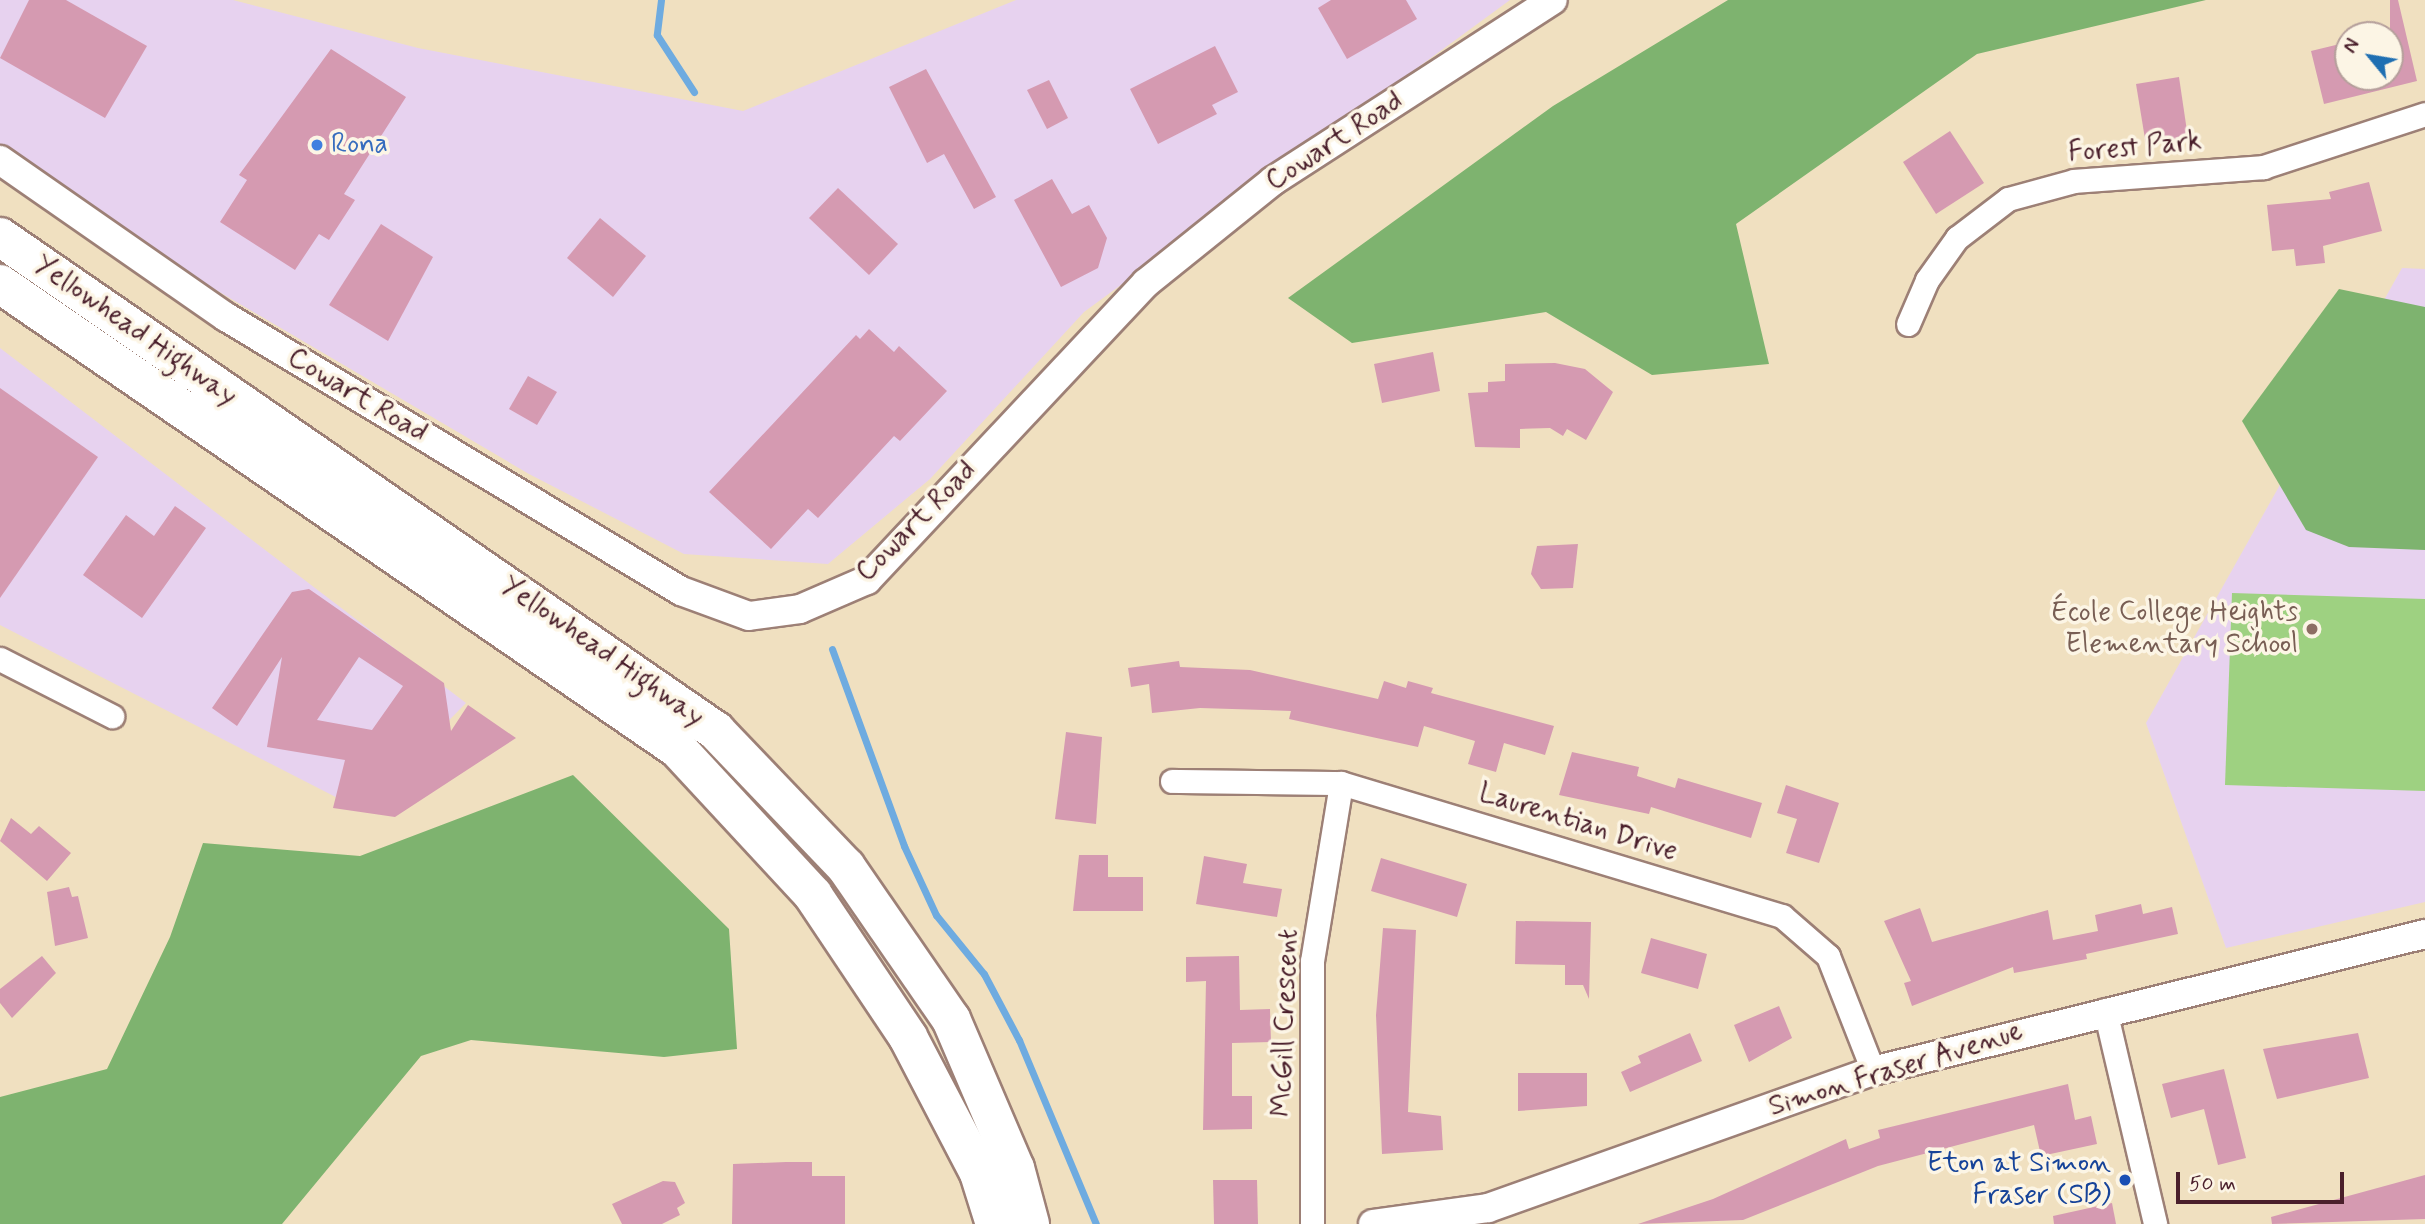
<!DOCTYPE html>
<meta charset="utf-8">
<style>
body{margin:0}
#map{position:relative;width:2425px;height:1224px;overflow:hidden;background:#f0e0c0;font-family:Mynerve,sans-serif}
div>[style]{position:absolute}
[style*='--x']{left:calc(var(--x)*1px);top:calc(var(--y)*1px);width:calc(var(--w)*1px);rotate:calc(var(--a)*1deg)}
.built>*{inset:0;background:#e7d2ef}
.green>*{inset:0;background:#9ed181}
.forest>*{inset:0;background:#7eb36f}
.stream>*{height:7px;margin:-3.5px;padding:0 3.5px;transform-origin:3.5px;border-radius:3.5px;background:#6eabe0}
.building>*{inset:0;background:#d59ab1}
.roads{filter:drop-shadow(2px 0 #9d8076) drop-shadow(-2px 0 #9d8076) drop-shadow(0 2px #9d8076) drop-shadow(0 -2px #9d8076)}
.minor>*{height:23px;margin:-11.5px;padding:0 11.5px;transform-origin:11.5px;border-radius:11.5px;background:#fff}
.tertiary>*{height:28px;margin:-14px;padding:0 14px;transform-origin:14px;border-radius:14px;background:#fff}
.trunk>*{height:38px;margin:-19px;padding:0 19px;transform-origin:19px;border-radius:19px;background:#fff}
.dots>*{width:19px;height:19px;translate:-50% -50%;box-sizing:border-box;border:4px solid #fcf5e5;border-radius:50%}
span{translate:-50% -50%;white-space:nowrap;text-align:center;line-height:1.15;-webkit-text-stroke:7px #fcf5e5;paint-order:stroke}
.street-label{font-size:28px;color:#4a1f2b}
.shop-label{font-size:28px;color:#366cbe}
.left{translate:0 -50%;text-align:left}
.education-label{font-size:28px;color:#785e54}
.right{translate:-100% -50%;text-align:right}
.transit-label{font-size:28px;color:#164399}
.north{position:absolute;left:2334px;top:21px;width:70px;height:70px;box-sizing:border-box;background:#fcf5e5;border:2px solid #b59f9b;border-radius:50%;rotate:300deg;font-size:19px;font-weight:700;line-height:28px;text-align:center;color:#4a1f2b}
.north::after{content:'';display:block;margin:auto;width:24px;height:32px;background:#1f6fb2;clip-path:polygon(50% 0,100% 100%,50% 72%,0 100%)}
.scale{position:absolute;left:2176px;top:1172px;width:168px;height:32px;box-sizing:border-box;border:4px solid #4a1f2b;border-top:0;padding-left:9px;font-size:21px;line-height:24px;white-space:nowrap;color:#4a1f2b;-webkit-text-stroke:5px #fcf5e5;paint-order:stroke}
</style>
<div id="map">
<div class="built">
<i style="clip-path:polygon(0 0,233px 0,418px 48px,743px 111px,1016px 0,1510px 0,1084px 312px,930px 479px,828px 564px,684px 554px,529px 474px,0 163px)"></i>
<i style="clip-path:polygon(2402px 268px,2425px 269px,2425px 902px,2226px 948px,2146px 723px)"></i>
<i style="clip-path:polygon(0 348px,466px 703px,361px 810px,0 625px)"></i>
</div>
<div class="green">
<i style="clip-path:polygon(2232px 593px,2425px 599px,2425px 791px,2225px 785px)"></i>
</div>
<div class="forest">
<i style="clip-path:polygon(1728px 0,2206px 0,1977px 54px,1736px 224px,1769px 364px,1652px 375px,1546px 312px,1352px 343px,1288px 298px,1553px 106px)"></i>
<i style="clip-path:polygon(2339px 289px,2425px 307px,2425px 550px,2349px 547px,2306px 530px,2242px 421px)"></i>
<i style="clip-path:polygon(573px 775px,729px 929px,737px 1049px,664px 1057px,471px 1040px,421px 1056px,282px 1224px,0 1224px,0 1097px,107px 1069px,170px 937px,203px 843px,360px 856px)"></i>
</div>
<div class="stream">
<i style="--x:661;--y:0;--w:35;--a:97"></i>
<i style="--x:657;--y:35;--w:68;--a:57"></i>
<i style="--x:832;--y:649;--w:210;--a:69.9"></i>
<i style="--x:904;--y:846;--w:76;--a:65.1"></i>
<i style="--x:936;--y:915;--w:76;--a:50.9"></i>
<i style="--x:984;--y:974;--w:75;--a:62.1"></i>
<i style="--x:1019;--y:1040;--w:199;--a:67.3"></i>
</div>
<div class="building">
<i style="clip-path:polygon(29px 0,66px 0,147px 46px,105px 118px,0 58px)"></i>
<i style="clip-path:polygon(1331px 0,1406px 0,1417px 19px,1347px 59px,1318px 8px)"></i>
<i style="clip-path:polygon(2390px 0,2398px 0,2417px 81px,2324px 104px,2311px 51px,2348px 42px,2348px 77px,2390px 77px)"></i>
<i style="clip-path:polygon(1215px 46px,1238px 92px,1212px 105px,1217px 114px,1158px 144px,1130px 89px)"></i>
<i style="clip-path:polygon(331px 49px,406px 97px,344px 194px,355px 200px,329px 240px,319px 234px,295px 270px,220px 222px,247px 180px,239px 175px)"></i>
<i style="clip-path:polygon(926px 69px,996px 197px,974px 209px,944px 154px,927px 163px,889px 87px)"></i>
<i style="clip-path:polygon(2179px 77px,2188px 138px,2146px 145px,2136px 84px)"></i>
<i style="clip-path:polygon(1049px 80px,1068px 118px,1047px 129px,1027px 90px)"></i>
<i style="clip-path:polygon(1950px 131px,1984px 183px,1936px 214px,1903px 162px)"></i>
<i style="clip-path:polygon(1052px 179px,1072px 214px,1089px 205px,1107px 238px,1098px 268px,1061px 287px,1014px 200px)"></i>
<i style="clip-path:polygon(2369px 182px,2382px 231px,2323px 246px,2325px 263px,2296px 266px,2294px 249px,2272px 251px,2267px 205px,2331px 199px,2329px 192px)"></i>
<i style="clip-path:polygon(838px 188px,898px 244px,869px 275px,809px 218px)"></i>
<i style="clip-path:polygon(600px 218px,646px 256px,613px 297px,567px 258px)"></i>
<i style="clip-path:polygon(381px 224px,433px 257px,388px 341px,329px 305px)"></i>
<i style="clip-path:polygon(869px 329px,894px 352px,899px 346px,947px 391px,900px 441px,894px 436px,818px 518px,808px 509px,771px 549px,709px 492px,856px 335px,860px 339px)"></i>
<i style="clip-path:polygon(1433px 352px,1440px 391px,1382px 403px,1374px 364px)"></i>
<i style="clip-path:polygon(1555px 363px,1585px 369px,1613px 392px,1586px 440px,1567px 429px,1563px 436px,1550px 428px,1520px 429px,1520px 448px,1475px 447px,1468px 393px,1488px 392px,1488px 382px,1505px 381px,1505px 364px)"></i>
<i style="clip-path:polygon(528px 376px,557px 392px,537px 425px,509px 409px)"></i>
<i style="clip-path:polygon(0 388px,98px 457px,0 598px)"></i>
<i style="clip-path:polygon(175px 506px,206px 528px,142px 618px,83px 575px,126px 515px,154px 536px)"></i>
<i style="clip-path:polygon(1578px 544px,1573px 588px,1541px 589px,1531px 574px,1537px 546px)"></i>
<i style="clip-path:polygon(evenodd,309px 589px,444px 683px,451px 731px,468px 705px,516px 738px,395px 817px,333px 808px,345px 760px,267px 747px,282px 657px,237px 726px,212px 708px,292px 592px,309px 589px,359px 657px,403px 686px,372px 730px,317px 720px,359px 657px)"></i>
<i style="clip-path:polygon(1179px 661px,1180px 667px,1250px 670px,1378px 699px,1384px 681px,1406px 688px,1408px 681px,1433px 688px,1431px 693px,1554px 726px,1545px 755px,1504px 743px,1496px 772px,1468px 764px,1475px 741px,1424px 726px,1418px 747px,1289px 719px,1291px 711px,1200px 708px,1152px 713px,1149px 684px,1131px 687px,1128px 668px)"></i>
<i style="clip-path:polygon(1066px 732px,1102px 737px,1096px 824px,1055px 819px)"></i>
<i style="clip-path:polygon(1572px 752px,1639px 767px,1637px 776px,1675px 788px,1678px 778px,1762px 803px,1751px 838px,1651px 807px,1649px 814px,1559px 795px)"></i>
<i style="clip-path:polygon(1786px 785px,1839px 803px,1819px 863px,1786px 853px,1797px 819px,1777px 813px)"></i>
<i style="clip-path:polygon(11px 818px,31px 834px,39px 826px,71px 853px,47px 881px,0 841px)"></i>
<i style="clip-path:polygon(1079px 855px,1108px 855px,1108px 877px,1143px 877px,1143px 911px,1073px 911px)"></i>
<i style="clip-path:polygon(1204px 856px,1247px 864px,1243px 883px,1282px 889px,1277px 917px,1196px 904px)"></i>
<i style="clip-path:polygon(1381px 858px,1467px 884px,1457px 917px,1371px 891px)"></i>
<i style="clip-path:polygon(69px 887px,72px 897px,78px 896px,88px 938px,55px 946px,47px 892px)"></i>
<i style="clip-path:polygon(2141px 904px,2143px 914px,2172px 907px,2178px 934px,2086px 954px,2087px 959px,2014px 973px,2013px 967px,1912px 1006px,1904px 983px,1911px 981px,1884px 921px,1920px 908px,1932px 942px,2048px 910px,2053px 940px,2098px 931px,2095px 915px)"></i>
<i style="clip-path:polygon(1516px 921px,1591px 922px,1589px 999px,1583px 985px,1565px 985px,1565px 965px,1515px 964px)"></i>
<i style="clip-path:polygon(1383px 928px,1416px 930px,1408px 1112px,1441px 1116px,1443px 1150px,1382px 1154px,1376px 1015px)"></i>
<i style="clip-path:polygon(1651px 938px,1707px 954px,1698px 989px,1641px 973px)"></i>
<i style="clip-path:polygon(42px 956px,56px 973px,12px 1018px,0 1003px,0 989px)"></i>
<i style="clip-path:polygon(1239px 956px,1240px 1010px,1270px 1009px,1271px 1042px,1232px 1043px,1232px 1096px,1252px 1096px,1252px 1129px,1203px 1130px,1206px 981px,1186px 982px,1186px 957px)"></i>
<i style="clip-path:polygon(1779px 1006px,1792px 1038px,1749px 1062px,1734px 1025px)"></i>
<i style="clip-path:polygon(1690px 1033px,1702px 1061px,1630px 1092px,1621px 1072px,1641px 1063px,1638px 1056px)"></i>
<i style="clip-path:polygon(2358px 1033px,2369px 1078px,2277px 1099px,2263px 1049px)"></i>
<i style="clip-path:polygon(2224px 1069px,2246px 1158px,2218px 1165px,2204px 1109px,2171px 1118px,2162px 1084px)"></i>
<i style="clip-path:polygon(1518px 1073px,1587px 1073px,1587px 1106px,1518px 1111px)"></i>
<i style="clip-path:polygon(2068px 1084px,2075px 1120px,2091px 1116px,2097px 1144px,2041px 1156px,2034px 1125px,1878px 1166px,1743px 1220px,1638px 1224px,1713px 1199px,1846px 1139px,1849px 1149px,1880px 1138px,1878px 1130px)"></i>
<i style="clip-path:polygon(786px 1162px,812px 1162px,812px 1176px,845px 1176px,845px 1224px,732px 1224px,733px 1164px)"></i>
<i style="clip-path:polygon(2425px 1175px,2425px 1219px,2272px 1224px,2271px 1217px)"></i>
<i style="clip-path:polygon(1213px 1180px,1257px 1180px,1258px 1224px,1214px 1224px)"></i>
<i style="clip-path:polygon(663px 1181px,675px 1182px,685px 1203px,677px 1208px,680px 1215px,662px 1224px,622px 1224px,612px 1204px)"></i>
<i style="clip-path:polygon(2112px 1203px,2116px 1224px,2054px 1224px,2053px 1216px)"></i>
</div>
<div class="roads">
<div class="minor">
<i style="--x:1908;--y:324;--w:48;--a:-66.6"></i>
<i style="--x:1927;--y:280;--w:52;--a:-54.5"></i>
<i style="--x:1957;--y:238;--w:64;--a:-37.4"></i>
<i style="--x:2008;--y:199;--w:68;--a:-15.3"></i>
<i style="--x:2074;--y:181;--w:190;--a:-4.2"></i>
<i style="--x:2263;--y:167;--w:170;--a:-18.1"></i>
<i style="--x:0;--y:659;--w:126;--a:27"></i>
<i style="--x:1172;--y:781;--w:169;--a:0.7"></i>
<i style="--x:1341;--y:783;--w:461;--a:16.8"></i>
<i style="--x:1782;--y:916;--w:61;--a:41"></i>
<i style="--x:1828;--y:956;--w:123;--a:68.6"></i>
<i style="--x:2105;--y:1010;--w:220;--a:76.8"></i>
<i style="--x:1312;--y:1224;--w:263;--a:-90"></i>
<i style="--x:1312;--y:961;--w:180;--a:-80.7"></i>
</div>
<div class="tertiary">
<i style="--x:0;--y:160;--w:275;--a:34.8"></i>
<i style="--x:226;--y:317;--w:531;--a:31.06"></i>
<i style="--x:681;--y:591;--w:72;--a:20.2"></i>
<i style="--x:749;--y:616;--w:51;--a:-7.8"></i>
<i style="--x:800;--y:609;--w:73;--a:-23.4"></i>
<i style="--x:867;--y:580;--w:407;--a:-46.8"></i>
<i style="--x:1146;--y:283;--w:163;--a:-38.8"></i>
<i style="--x:1273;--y:181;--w:333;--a:-32.9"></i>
<i style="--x:1373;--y:1224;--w:116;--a:-7.9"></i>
<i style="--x:1488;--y:1208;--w:409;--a:-19.6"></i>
<i style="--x:1873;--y:1071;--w:569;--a:-13.94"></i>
</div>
<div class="trunk">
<i style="--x:0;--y:237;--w:870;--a:34.6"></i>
<i style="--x:716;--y:731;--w:188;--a:46.3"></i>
<i style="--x:846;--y:867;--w:185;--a:55.4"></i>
<i style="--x:951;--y:1019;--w:162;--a:66.8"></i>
<i style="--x:1015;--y:1168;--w:58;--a:75"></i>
<i style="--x:0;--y:284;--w:822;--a:34.44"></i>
<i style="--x:678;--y:749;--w:199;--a:47.2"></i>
<i style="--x:813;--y:895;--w:171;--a:56.2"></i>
<i style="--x:908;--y:1037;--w:153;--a:62.4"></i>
<i style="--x:979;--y:1173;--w:53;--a:72.6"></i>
</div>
</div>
<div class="dots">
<i style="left:317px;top:145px;background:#3f7fe0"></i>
<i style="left:2312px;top:629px;background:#8d6e63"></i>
<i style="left:2125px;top:1180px;background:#1a4fb4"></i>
</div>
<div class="street-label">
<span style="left:1335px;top:142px;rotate:-33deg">Cowart Road</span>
<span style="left:2135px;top:148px;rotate:-5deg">Forest Park</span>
<span style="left:135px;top:331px;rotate:35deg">Yellowhead Highway</span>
<span style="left:357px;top:396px;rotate:31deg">Cowart Road</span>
<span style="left:917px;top:522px;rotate:-45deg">Cowart Road</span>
<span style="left:602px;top:652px;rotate:35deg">Yellowhead Highway</span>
<span style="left:1578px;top:823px;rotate:17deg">Laurentian Drive</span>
<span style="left:1286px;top:1023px;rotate:-88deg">McGill Crescent</span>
<span style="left:1896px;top:1070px;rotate:-17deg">Simon Fraser Avenue</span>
</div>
<div class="shop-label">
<span class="left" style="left:331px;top:145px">Rona</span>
</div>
<div class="education-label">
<span class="right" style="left:2298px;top:629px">École College Heights<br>Elementary School</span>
</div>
<div class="transit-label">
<span class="right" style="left:2111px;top:1180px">Eton at Simon<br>Fraser (SB)</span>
</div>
<div class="north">N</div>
<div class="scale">50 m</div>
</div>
